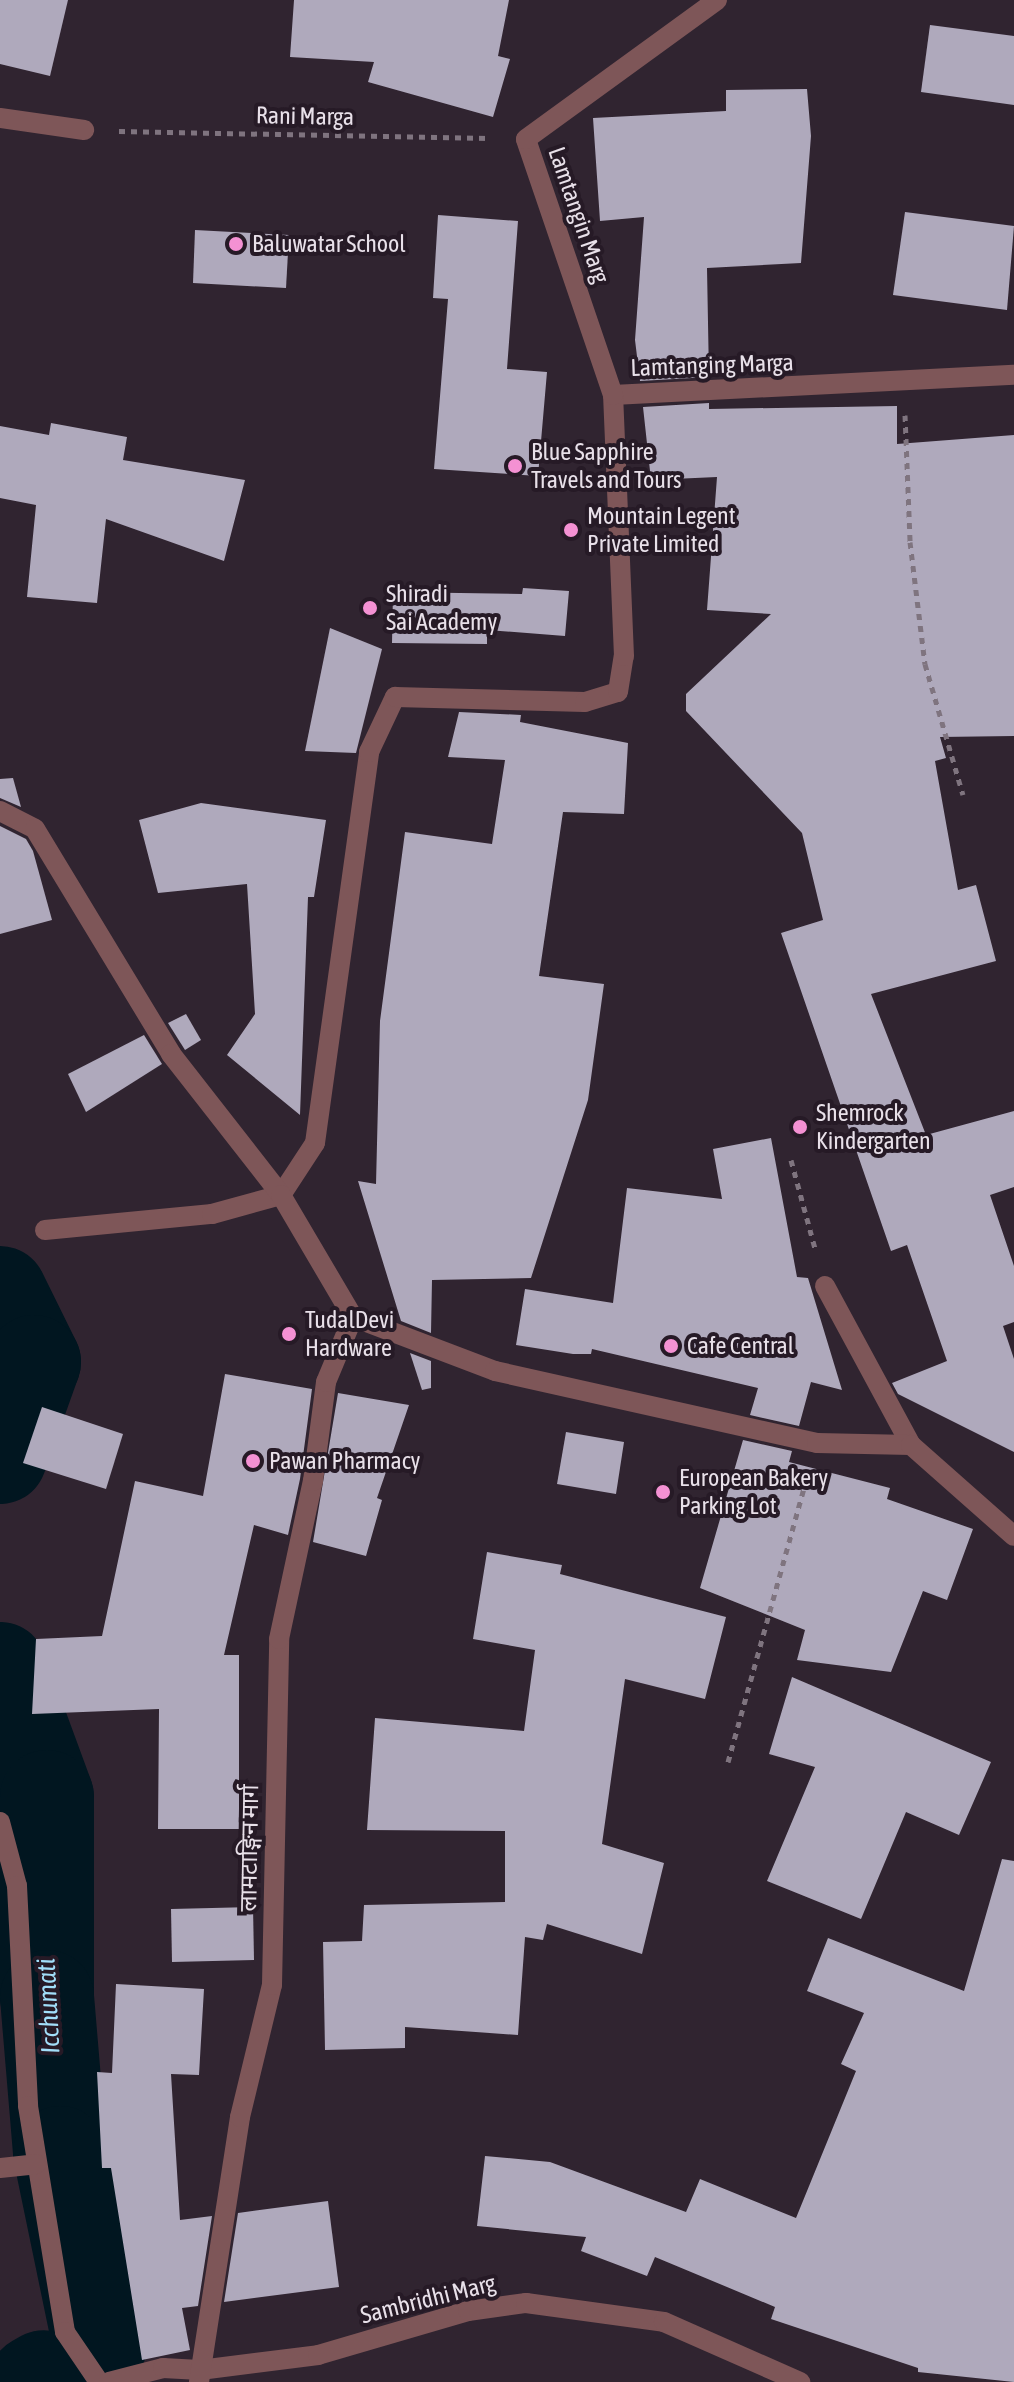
<!DOCTYPE html>
<meta charset="utf-8">
<style>
body{margin:0}
#map{position:relative;width:1014px;height:2382px;overflow:hidden;background:#302430;font-family:"Asap Condensed","Noto Sans Devanagari",sans-serif}
div>[style]{position:absolute}
[style*='--x']{left:calc(var(--x)*1px);top:calc(var(--y)*1px);width:calc(var(--w)*1px);rotate:calc(var(--a)*1deg)}
.river>*{height:94px;margin:-47px;padding:0 47px;transform-origin:47px;border-radius:47px;background:#011620}
.building>*{inset:0;background:#afa9bc}
.path>*{height:5px;margin-top:-2.5px;transform-origin:0;background:repeating-linear-gradient(90deg,#7f747f 0 6px,transparent 0 12px)}
.service>*{height:20px;margin:-10px;padding:0 10px;transform-origin:10px;border-radius:10px;background:#7e5658}
.minor>*{height:20px;margin:-10px;padding:0 10px;transform-origin:10px;border-radius:10px;background:#7e5658}
.tertiary>*{height:20px;margin:-10px;padding:0 10px;transform-origin:10px;border-radius:10px;background:#7e5658}
.dots>*{width:22px;height:22px;translate:-50% -50%;box-sizing:border-box;border:4px solid #261a26;border-radius:50%}
span{translate:-50% -50%;white-space:nowrap;text-align:center;line-height:1.15;-webkit-text-stroke:8px #261a26;paint-order:stroke}
.street-label{font-size:24px;color:#e8e0e9}
.poi-label{font-size:24px;color:#e8e0e9}
.left{translate:0 -50%;text-align:left}
.water-label{font-size:26px;color:#a2def9;font-style:italic}
</style>
<div id="map">
<div class="river">
<i style="--x:0;--y:1293;--w:77;--a:63.8"></i>
<i style="--x:34;--y:1362;--w:101;--a:109.7"></i>
<i style="--x:0;--y:1669;--w:136;--a:69.8"></i>
<i style="--x:47;--y:1797;--w:200;--a:90"></i>
<i style="--x:47;--y:1997;--w:157;--a:85.2"></i>
<i style="--x:60;--y:2153;--w:197;--a:78.3"></i>
<i style="--x:35;--y:2382;--w:10;--a:-29"></i>
</div>
<div class="building">
<i style="clip-path:polygon(0 0,68px 0,50px 76px,0 64px)"></i>
<i style="clip-path:polygon(294px 0,509px 0,498px 56px,510px 59px,493px 117px,368px 82px,374px 62px,290px 57px)"></i>
<i style="clip-path:polygon(930px 25px,1014px 36px,1014px 105px,921px 92px)"></i>
<i style="clip-path:polygon(807px 89px,811px 136px,801px 263px,707px 268px,709px 377px,640px 381px,635px 340px,644px 217px,600px 221px,593px 118px,726px 111px,726px 90px)"></i>
<i style="clip-path:polygon(905px 212px,1014px 226px,1007px 310px,893px 295px)"></i>
<i style="clip-path:polygon(438px 215px,518px 221px,507px 369px,547px 372px,538px 476px,434px 469px,448px 299px,433px 298px)"></i>
<i style="clip-path:polygon(195px 230px,289px 235px,286px 288px,193px 283px)"></i>
<i style="clip-path:polygon(709px 403px,709px 409px,897px 406px,897px 444px,1014px 435px,1014px 736px,940px 737px,946px 758px,935px 761px,958px 890px,976px 885px,996px 961px,871px 994px,926px 1135px,1014px 1111px,1014px 1187px,990px 1195px,1014px 1266px,1014px 1322px,1003px 1326px,1014px 1359px,1014px 1452px,898px 1394px,892px 1383px,947px 1361px,907px 1245px,891px 1251px,781px 933px,823px 920px,802px 833px,686px 711px,686px 694px,771px 614px,707px 610px,717px 477px,651px 480px,643px 407px)"></i>
<i style="clip-path:polygon(51px 423px,127px 437px,123px 460px,245px 480px,224px 561px,106px 519px,97px 603px,27px 597px,36px 505px,0 498px,0 426px,49px 435px)"></i>
<i style="clip-path:polygon(523px 588px,569px 591px,565px 636px,487px 630px,487px 644px,392px 643px,393px 592px,522px 594px)"></i>
<i style="clip-path:polygon(330px 628px,382px 649px,356px 753px,305px 751px)"></i>
<i style="clip-path:polygon(459px 712px,521px 715px,520px 722px,628px 743px,624px 814px,563px 812px,539px 976px,604px 984px,588px 1100px,531px 1278px,432px 1280px,431px 1333px,401px 1321px,358px 1181px,376px 1184px,380px 1021px,405px 832px,492px 844px,505px 760px,448px 757px)"></i>
<i style="clip-path:polygon(13px 778px,21px 807px,0 798px,0 779px)"></i>
<i style="clip-path:polygon(201px 803px,326px 820px,314px 897px,308px 897px,300px 1115px,227px 1055px,255px 1014px,247px 884px,158px 893px,139px 820px)"></i>
<i style="clip-path:polygon(0 826px,26px 839px,33px 851px,52px 920px,0 934px)"></i>
<i style="clip-path:polygon(186px 1014px,201px 1040px,185px 1050px,168px 1023px)"></i>
<i style="clip-path:polygon(144px 1035px,162px 1064px,86px 1112px,68px 1074px)"></i>
<i style="clip-path:polygon(771px 1138px,797px 1277px,808px 1278px,842px 1390px,811px 1382px,799px 1426px,750px 1415px,758px 1388px,592px 1349px,591px 1354px,573px 1354px,516px 1345px,525px 1289px,613px 1303px,627px 1188px,722px 1199px,713px 1149px)"></i>
<i style="clip-path:polygon(410px 1353px,431px 1361px,431px 1388px,422px 1390px)"></i>
<i style="clip-path:polygon(225px 1374px,312px 1389px,300px 1479px,288px 1535px,254px 1525px,224px 1655px,239px 1655px,239px 1829px,158px 1829px,159px 1709px,32px 1714px,36px 1639px,102px 1636px,135px 1481px,203px 1496px)"></i>
<i style="clip-path:polygon(338px 1393px,409px 1405px,377px 1498px,382px 1500px,366px 1556px,313px 1542px)"></i>
<i style="clip-path:polygon(42px 1407px,123px 1434px,106px 1489px,23px 1463px)"></i>
<i style="clip-path:polygon(566px 1432px,624px 1442px,616px 1494px,557px 1484px)"></i>
<i style="clip-path:polygon(743px 1440px,792px 1451px,789px 1462px,890px 1488px,887px 1499px,973px 1529px,947px 1600px,923px 1591px,891px 1672px,797px 1660px,805px 1630px,700px 1588px)"></i>
<i style="clip-path:polygon(487px 1552px,562px 1565px,560px 1574px,726px 1617px,705px 1699px,625px 1679px,602px 1844px,664px 1863px,642px 1954px,547px 1924px,543px 1940px,525px 1937px,518px 2035px,405px 2027px,405px 2048px,325px 2050px,323px 1942px,362px 1941px,364px 1905px,505px 1902px,505px 1831px,367px 1830px,375px 1718px,524px 1731px,535px 1650px,473px 1639px)"></i>
<i style="clip-path:polygon(792px 1677px,991px 1762px,959px 1835px,906px 1812px,861px 1919px,767px 1881px,815px 1767px,769px 1754px)"></i>
<i style="clip-path:polygon(1002px 1859px,1014px 1861px,1014px 2382px,918px 2372px,918px 2368px,771px 2319px,775px 2307px,655px 2257px,647px 2276px,581px 2251px,586px 2237px,477px 2226px,485px 2156px,550px 2162px,686px 2212px,700px 2179px,796px 2218px,856px 2071px,841px 2064px,864px 2013px,807px 1991px,828px 1938px,964px 1991px)"></i>
<i style="clip-path:polygon(253px 1907px,254px 1960px,172px 1962px,171px 1909px)"></i>
<i style="clip-path:polygon(116px 1984px,204px 1989px,199px 2075px,171px 2074px,180px 2220px,212px 2216px,198px 2306px,182px 2308px,190px 2350px,142px 2360px,111px 2168px,102px 2168px,97px 2072px,112px 2073px)"></i>
<i style="clip-path:polygon(328px 2201px,339px 2287px,224px 2302px,238px 2213px)"></i>
</div>
<div class="path">
<i style="--x:119;--y:131;--w:370;--a:1.1"></i>
<i style="--x:905;--y:415;--w:127;--a:87.7"></i>
<i style="--x:910;--y:542;--w:123;--a:83"></i>
<i style="--x:925;--y:664;--w:136;--a:73.8"></i>
<i style="--x:791;--y:1160;--w:95;--a:74.8"></i>
<i style="--x:728;--y:1762;--w:296;--a:-74.5"></i>
</div>
<div class="service">
<i style="--x:45;--y:1230;--w:168;--a:-5.5"></i>
<i style="--x:212;--y:1214;--w:72;--a:-15.4"></i>
</div>
<div class="minor">
<i style="--x:0;--y:118;--w:85;--a:8.1"></i>
<i style="--x:613;--y:395;--w:401;--a:-2.9"></i>
<i style="--x:281;--y:1195;--w:62;--a:-56.8"></i>
<i style="--x:315;--y:1143;--w:395;--a:-82.1"></i>
<i style="--x:369;--y:752;--w:61;--a:-64.7"></i>
<i style="--x:395;--y:697;--w:190;--a:1.5"></i>
<i style="--x:585;--y:702;--w:34;--a:-17"></i>
<i style="--x:618;--y:692;--w:36;--a:-81"></i>
<i style="--x:624;--y:656;--w:261;--a:-92.4"></i>
<i style="--x:613;--y:395;--w:270;--a:-108.8"></i>
<i style="--x:526;--y:139;--w:236;--a:-36"></i>
<i style="--x:825;--y:1286;--w:181;--a:61.6"></i>
<i style="--x:0;--y:1822;--w:66;--a:75.1"></i>
<i style="--x:17;--y:1886;--w:220;--a:87.1"></i>
<i style="--x:28;--y:2106;--w:229;--a:80.7"></i>
<i style="--x:65;--y:2332;--w:60;--a:55.8"></i>
<i style="--x:0;--y:2168;--w:36;--a:-6"></i>
<i style="--x:109;--y:2382;--w:56;--a:-14.5"></i>
<i style="--x:163;--y:2368;--w:37;--a:3"></i>
<i style="--x:200;--y:2370;--w:119;--a:-7.2"></i>
<i style="--x:318;--y:2355;--w:156;--a:-16.3"></i>
<i style="--x:468;--y:2311;--w:59;--a:-7.9"></i>
<i style="--x:526;--y:2303;--w:139;--a:7.8"></i>
<i style="--x:664;--y:2322;--w:149;--a:23.8"></i>
</div>
<div class="tertiary">
<i style="--x:0;--y:811;--w:39;--a:27"></i>
<i style="--x:35;--y:829;--w:263;--a:58.8"></i>
<i style="--x:171;--y:1054;--w:179;--a:52"></i>
<i style="--x:281;--y:1195;--w:142;--a:59.5"></i>
<i style="--x:353;--y:1317;--w:152;--a:20.8"></i>
<i style="--x:495;--y:1371;--w:330;--a:12.6"></i>
<i style="--x:817;--y:1443;--w:94;--a:1.2"></i>
<i style="--x:911;--y:1445;--w:137;--a:41.5"></i>
<i style="--x:199;--y:2382;--w:268;--a:-81.2"></i>
<i style="--x:240;--y:2117;--w:136;--a:-76.4"></i>
<i style="--x:272;--y:1985;--w:346;--a:-88.8"></i>
<i style="--x:279;--y:1639;--w:162;--a:-77.9"></i>
<i style="--x:313;--y:1481;--w:100;--a:-82.5"></i>
<i style="--x:326;--y:1382;--w:70;--a:-67.4"></i>
</div>
<div class="dots">
<i style="left:236px;top:244px;background:#f491d3"></i>
<i style="left:515px;top:466px;background:#f491d3"></i>
<i style="left:571px;top:530px;background:#f491d3"></i>
<i style="left:370px;top:608px;background:#f491d3"></i>
<i style="left:800px;top:1127px;background:#f491d3"></i>
<i style="left:289px;top:1334px;background:#f491d3"></i>
<i style="left:671px;top:1346px;background:#f491d3"></i>
<i style="left:253px;top:1461px;background:#f491d3"></i>
<i style="left:663px;top:1492px;background:#f491d3"></i>
</div>
<div class="street-label">
<span style="left:305px;top:116px;rotate:1deg">Rani Marga</span>
<span style="left:579px;top:215px;rotate:71deg">Lamtangin Marg</span>
<span style="left:712px;top:365px;rotate:-2deg">Lamtanging Marga</span>
<span style="left:249px;top:1848px;rotate:-89deg">लामटाङ्गिन मार्ग</span>
<span style="left:428px;top:2299px;rotate:-14deg">Sambridhi Marg</span>
</div>
<div class="poi-label">
<span class="left" style="left:252px;top:244px">Baluwatar School</span>
<span class="left" style="left:531px;top:466px">Blue Sapphire<br>Travels and Tours</span>
<span class="left" style="left:587px;top:530px">Mountain Legent<br>Private Limited</span>
<span class="left" style="left:386px;top:608px">Shiradi<br>Sai Academy</span>
<span class="left" style="left:816px;top:1127px">Shemrock<br>Kindergarten</span>
<span class="left" style="left:305px;top:1334px">TudalDevi<br>Hardware</span>
<span class="left" style="left:687px;top:1346px">Cafe Central</span>
<span class="left" style="left:269px;top:1461px">Pawan Pharmacy</span>
<span class="left" style="left:679px;top:1492px">European Bakery<br>Parking Lot</span>
</div>
<div class="water-label">
<span style="left:49px;top:2006px;rotate:-93deg">Icchumati</span>
</div>
</div>
